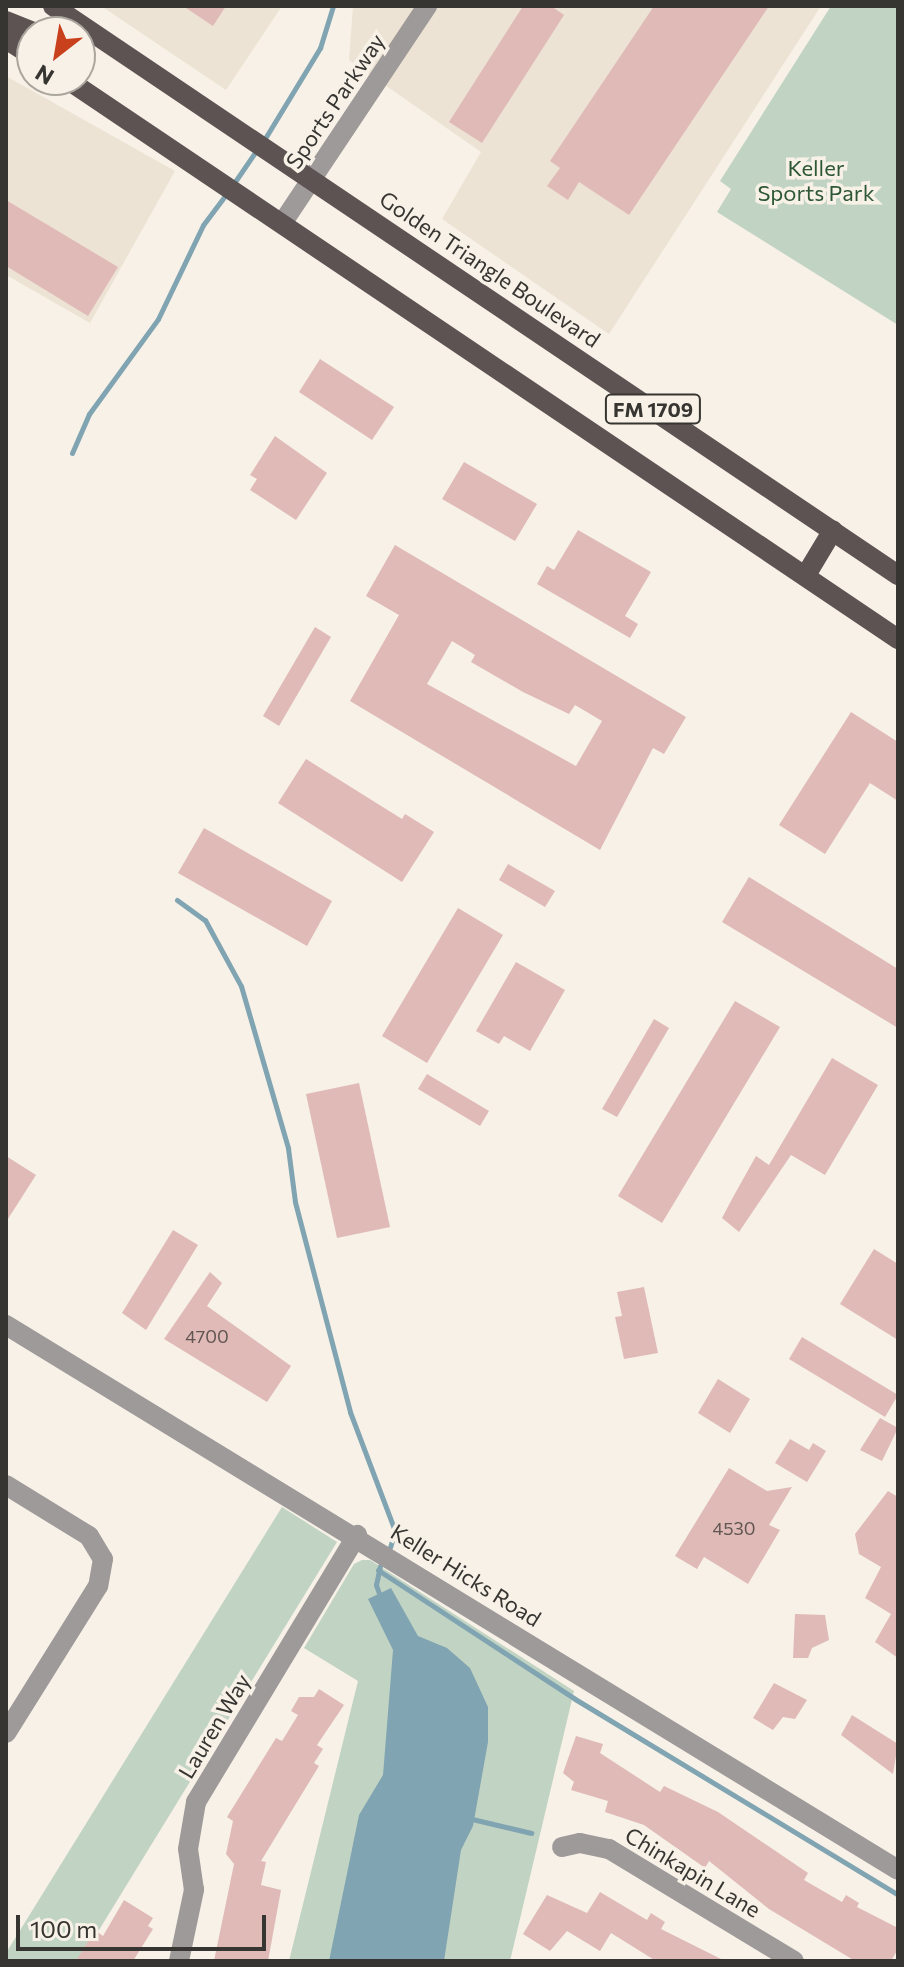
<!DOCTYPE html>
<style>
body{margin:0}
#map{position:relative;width:904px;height:1967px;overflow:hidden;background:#f7f1e7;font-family:Commissioner,sans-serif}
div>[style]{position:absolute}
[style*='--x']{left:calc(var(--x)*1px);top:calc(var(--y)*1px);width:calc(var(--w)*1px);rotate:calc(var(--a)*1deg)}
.built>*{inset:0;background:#ede3d4}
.green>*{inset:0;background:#c1d3c3}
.water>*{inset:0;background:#80a4b1}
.stream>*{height:5px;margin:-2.5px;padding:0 2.5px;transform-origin:2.5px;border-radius:2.5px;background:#80a4b1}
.building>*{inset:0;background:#e0bab7}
.minor>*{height:20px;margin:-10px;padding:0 10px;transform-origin:10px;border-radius:10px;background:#9f9a9a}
.major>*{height:20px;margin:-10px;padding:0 10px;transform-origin:10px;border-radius:10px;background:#5c5352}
span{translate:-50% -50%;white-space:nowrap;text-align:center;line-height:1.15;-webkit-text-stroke:7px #f7f1e7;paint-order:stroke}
.number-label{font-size:18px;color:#615652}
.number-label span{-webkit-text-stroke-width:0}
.shield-label span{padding:2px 6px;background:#f7f1e7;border:2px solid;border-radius:6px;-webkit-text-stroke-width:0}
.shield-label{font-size:20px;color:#373531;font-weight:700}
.street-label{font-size:22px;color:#373531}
.park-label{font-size:22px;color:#2d5735}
.frame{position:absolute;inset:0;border:8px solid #373531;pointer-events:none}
.north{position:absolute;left:16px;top:16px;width:80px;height:80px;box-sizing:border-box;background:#f7f1e7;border:2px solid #aaa69e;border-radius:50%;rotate:211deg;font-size:22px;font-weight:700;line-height:32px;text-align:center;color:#373531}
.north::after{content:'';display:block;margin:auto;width:28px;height:36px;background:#c9401c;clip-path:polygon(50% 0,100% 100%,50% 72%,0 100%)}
.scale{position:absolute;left:16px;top:1915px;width:250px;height:36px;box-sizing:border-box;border:4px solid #373531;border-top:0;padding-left:10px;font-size:24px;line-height:28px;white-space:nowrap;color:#373531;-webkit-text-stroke:6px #f7f1e7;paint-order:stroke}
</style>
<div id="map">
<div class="built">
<i style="clip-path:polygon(101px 6px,282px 6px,226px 90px)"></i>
<i style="clip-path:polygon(353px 6px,821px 6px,609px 334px,442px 219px,481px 152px,349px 60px)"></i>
<i style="clip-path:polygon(6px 76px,175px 171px,90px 323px,6px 275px)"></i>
</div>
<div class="green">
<i style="clip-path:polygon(831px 6px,898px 6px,898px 325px,717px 212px,731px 189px,720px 181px)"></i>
<i style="clip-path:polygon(282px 1507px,337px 1542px,80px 1961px,6px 1961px,6px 1953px)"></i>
<i style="clip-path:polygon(362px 1560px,370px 1560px,574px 1691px,510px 1961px,289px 1961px,358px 1681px,304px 1648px,354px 1564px)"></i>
</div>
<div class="water">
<i style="clip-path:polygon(391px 1588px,418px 1636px,447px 1648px,470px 1668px,488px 1707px,488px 1742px,473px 1826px,461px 1850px,444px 1961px,329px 1961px,359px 1815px,383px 1775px,393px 1650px,368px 1599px)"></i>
</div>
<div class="stream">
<i style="--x:264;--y:140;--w:108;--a:-58.7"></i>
<i style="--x:320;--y:48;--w:44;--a:-72.8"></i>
<i style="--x:232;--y:186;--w:46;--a:-55.6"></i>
<i style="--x:72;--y:453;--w:43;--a:-66.4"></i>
<i style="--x:89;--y:414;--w:117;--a:-54"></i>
<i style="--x:158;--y:319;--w:104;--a:-64.4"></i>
<i style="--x:203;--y:225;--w:39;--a:-53"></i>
<i style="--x:177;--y:900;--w:34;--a:36"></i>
<i style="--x:205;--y:920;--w:75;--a:61.4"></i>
<i style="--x:241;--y:986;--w:169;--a:73.8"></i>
<i style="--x:288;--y:1148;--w:54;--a:82.6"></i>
<i style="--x:295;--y:1202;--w:217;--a:75.3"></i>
<i style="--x:350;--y:1412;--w:127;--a:69.3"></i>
<i style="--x:395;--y:1531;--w:17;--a:107"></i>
<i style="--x:380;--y:1566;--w:19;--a:102"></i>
<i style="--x:376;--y:1585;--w:15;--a:70"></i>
<i style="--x:378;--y:1570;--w:235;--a:33.2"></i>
<i style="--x:575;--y:1699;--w:378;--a:31.2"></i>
<i style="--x:472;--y:1819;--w:61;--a:13.3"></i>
</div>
<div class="building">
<i style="clip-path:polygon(183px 6px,226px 6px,213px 26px)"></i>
<i style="clip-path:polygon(523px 6px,551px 6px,564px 15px,482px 143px,449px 122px)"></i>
<i style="clip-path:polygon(654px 6px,769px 6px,629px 215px,579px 182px,568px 200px,547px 186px,560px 168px,550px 161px)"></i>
<i style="clip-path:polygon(6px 200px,118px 267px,88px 316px,6px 266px)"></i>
<i style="clip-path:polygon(320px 359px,394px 407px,372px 440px,299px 392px)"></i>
<i style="clip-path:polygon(275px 436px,327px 473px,296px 520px,250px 490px,257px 479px,250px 475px)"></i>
<i style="clip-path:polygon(464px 462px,537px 504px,515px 541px,442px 499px)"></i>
<i style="clip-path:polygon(578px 530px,651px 572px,625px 616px,638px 624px,630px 638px,537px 584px,547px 566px,554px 570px)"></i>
<i style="clip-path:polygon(evenodd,395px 545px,686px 717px,664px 754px,653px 748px,600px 850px,350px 701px,399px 615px,366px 596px,395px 545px,452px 641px,475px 655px,471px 662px,523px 692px,569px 714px,575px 705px,602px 721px,576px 766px,427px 684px,452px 641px)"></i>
<i style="clip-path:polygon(315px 627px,331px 637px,279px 726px,263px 716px)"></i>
<i style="clip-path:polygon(851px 712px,898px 742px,898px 801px,870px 783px,825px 854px,779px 825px)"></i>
<i style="clip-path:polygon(306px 759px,402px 819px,405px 814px,434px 832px,402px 882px,278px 803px)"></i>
<i style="clip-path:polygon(204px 828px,332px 901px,307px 946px,178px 873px)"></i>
<i style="clip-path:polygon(508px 864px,555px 891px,545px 907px,499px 880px)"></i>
<i style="clip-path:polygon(749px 877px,898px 969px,898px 1028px,722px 922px)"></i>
<i style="clip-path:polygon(458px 908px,503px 935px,427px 1063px,382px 1036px)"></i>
<i style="clip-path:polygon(516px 962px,565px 990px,530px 1051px,504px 1036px,499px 1044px,476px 1031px)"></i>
<i style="clip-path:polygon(735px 1001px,780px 1027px,662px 1223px,618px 1196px)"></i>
<i style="clip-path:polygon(654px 1019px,669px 1028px,617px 1117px,602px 1109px)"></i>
<i style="clip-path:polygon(832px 1058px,878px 1085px,825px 1175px,791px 1155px,739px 1232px,722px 1218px,732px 1199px,756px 1156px,769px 1165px)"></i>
<i style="clip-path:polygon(427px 1074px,489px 1111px,480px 1126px,418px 1089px)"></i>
<i style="clip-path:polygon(359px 1083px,390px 1227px,337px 1238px,306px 1094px)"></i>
<i style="clip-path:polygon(6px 1156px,36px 1175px,6px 1222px)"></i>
<i style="clip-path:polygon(173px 1230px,198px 1245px,146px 1330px,122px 1313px)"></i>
<i style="clip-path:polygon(874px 1249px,898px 1264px,898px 1340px,840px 1304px)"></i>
<i style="clip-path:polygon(210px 1272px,222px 1283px,207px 1306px,291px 1366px,267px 1402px,164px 1339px)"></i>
<i style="clip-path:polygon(644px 1287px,658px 1353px,624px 1359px,615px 1317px,622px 1316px,617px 1292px)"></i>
<i style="clip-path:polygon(802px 1337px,898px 1395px,885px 1417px,789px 1359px)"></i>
<i style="clip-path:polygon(718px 1379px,750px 1399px,730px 1433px,698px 1413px)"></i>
<i style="clip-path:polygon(880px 1418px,898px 1428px,882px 1461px,860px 1450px)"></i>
<i style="clip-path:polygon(790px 1439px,809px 1450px,813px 1443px,826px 1451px,807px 1482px,775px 1463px)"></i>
<i style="clip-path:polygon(729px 1468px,767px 1491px,792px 1487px,769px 1525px,780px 1530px,748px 1584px,704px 1557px,697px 1569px,675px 1556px)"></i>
<i style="clip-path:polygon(888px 1491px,898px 1497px,898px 1658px,875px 1642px,891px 1614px,865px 1598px,881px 1567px,859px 1554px,855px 1534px)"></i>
<i style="clip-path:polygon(795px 1614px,825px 1615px,829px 1640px,812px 1648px,808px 1658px,793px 1658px)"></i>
<i style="clip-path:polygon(774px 1683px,807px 1700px,795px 1719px,783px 1717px,773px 1730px,753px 1718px)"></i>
<i style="clip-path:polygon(319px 1689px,344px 1705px,317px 1745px,323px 1749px,314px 1763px,319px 1766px,261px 1861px,266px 1862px,261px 1885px,281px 1890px,268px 1961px,214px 1961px,234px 1864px,226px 1854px,233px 1821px,227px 1817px,276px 1738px,282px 1741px,298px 1715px,291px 1711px,299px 1697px,314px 1697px)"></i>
<i style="clip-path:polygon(852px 1715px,898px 1744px,893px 1774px,841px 1735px)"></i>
<i style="clip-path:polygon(576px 1736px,603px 1744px,600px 1753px,660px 1792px,664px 1786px,718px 1812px,808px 1873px,804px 1880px,842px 1902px,846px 1895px,859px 1903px,857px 1907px,898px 1928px,898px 1949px,891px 1961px,855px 1961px,769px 1909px,709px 1861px,705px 1868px,644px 1825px,605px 1812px,608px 1801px,571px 1790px,574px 1782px,563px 1773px)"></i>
<i style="clip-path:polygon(600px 1892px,647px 1920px,651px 1913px,665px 1922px,661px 1929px,725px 1961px,656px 1961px,611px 1933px,600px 1951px,567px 1931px,550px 1951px,523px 1934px,547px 1895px,587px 1913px)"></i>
<i style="clip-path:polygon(124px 1900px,153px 1918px,148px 1926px,153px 1929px,133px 1961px,76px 1961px,95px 1930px,103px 1936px)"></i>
</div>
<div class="minor">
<i style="--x:283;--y:222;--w:260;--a:-56.3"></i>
<i style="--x:6;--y:1325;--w:1045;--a:31.42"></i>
<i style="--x:6;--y:1485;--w:97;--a:31.6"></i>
<i style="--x:89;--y:1536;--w:27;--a:59"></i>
<i style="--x:103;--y:1559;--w:27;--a:100"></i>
<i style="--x:98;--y:1586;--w:173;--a:122"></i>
<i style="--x:562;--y:1847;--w:18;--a:-13"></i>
<i style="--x:580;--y:1843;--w:30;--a:12"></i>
<i style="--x:609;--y:1849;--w:216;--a:31.2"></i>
<i style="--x:179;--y:1961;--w:73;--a:-78.1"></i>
<i style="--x:194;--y:1890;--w:41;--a:-98.3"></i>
<i style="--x:188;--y:1849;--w:48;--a:-80.3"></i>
<i style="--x:196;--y:1802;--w:312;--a:-58.9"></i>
</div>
<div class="major">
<i style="--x:53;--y:6;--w:1019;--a:33.96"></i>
<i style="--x:6;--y:21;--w:29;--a:22"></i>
<i style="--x:41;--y:32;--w:15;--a:-8"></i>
<i style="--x:56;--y:30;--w:18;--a:-49"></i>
<i style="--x:6;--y:39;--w:31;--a:33"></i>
<i style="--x:68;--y:80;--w:1001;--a:33.96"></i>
<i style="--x:806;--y:575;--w:52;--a:-59"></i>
</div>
<div class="number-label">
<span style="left:207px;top:1336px">4700</span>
<span style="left:734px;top:1528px">4530</span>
</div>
<div class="shield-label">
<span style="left:653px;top:409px">FM 1709</span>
</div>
<div class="street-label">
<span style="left:335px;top:101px;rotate:-56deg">Sports Parkway</span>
<span style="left:490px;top:269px;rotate:34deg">Golden Triangle Boulevard</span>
<span style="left:466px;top:1575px;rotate:32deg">Keller Hicks Road</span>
<span style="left:214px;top:1726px;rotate:-59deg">Lauren Way</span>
<span style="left:693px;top:1872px;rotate:31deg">Chinkapin Lane</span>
</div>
<div class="park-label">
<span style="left:816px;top:180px">Keller<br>Sports Park</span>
</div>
<div class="frame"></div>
<div class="north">N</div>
<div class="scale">100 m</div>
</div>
